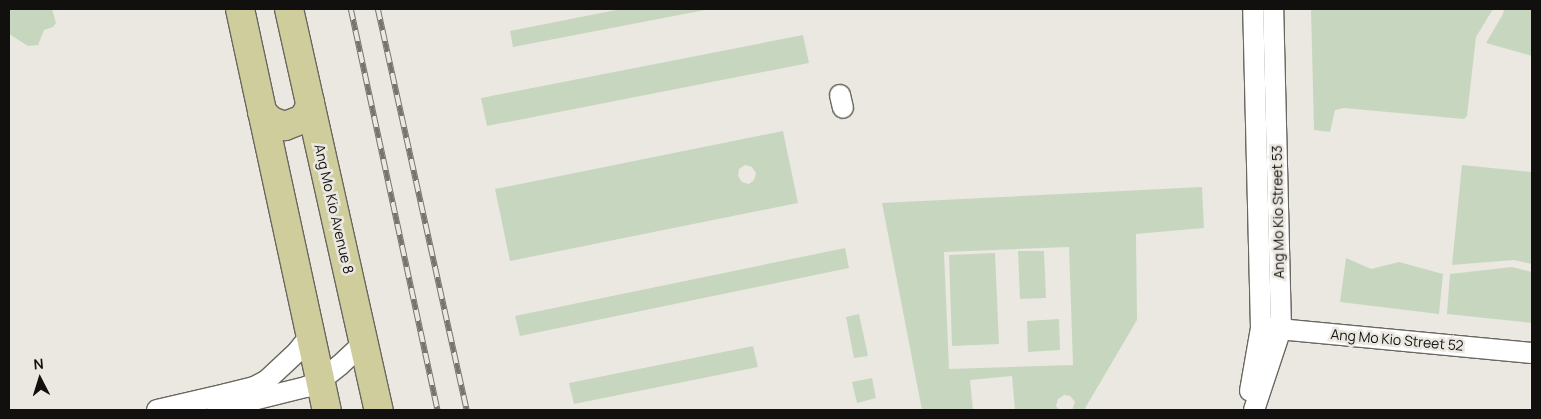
<!DOCTYPE html>
<style>
body{margin:0}
#map{position:relative;width:1541px;height:419px;overflow:hidden;background:#ebe8e1;font-family:Manrope,sans-serif}
div>[style]{position:absolute}
[style*='--x']{left:calc(var(--x)*1px);top:calc(var(--y)*1px);width:calc(var(--w)*1px);rotate:calc(var(--a)*1deg)}
.green>*{inset:0;background:#c7d7bf}
.roads{filter:drop-shadow(1px 0 #696760) drop-shadow(-1px 0 #696760) drop-shadow(0 1px #696760) drop-shadow(0 -1px #696760)}
.minor>*{height:20px;margin:-10px;padding:0 10px;transform-origin:10px;border-radius:10px;background:#fff}
.primary>*{height:28px;margin:-14px;padding:0 14px;transform-origin:14px;border-radius:14px;background:#d0cd9d}
.rail>*{height:5.5px;margin-top:-2.75px;transform-origin:0;background:repeating-linear-gradient(90deg,#ebe8e1 0 11px,#76746f 0 22px);box-sizing:border-box;border-block:1px solid #76746f}
span{translate:-50% -50%;white-space:nowrap;text-align:center;line-height:1.15;-webkit-text-stroke:5px #ebe8e1;paint-order:stroke}
.street-label{font-size:14px;color:#11100e}
.frame{position:absolute;inset:0;border:10px solid #11100e;pointer-events:none}
.north{position:absolute;left:15px;top:354px;width:50px;height:50px;-webkit-text-stroke:4px #ebe8e1;paint-order:stroke;rotate:355deg;font-size:14px;font-weight:700;line-height:20px;text-align:center;color:#11100e}
.north::after{content:'';display:block;margin:auto;width:18px;height:22px;background:#11100e;clip-path:polygon(50% 0,100% 100%,50% 72%,0 100%)}
</style>
<div id="map">
<div class="green">
<i style="clip-path:polygon(9px 9px,52px 9px,56px 23px,53px 27px,44px 30px,38px 45px,28px 46px,9px 34px)"></i>
<i style="clip-path:polygon(621px 9px,710px 9px,513px 47px,510px 31px)"></i>
<i style="clip-path:polygon(1311px 9px,1493px 9px,1476px 37px,1467px 116px,1464px 119px,1344px 108px,1335px 110px,1330px 132px,1314px 130px)"></i>
<i style="clip-path:polygon(1504px 9px,1532px 9px,1532px 56px,1486px 43px,1503px 14px)"></i>
<i style="clip-path:polygon(803px 35px,809px 63px,487px 126px,481px 98px)"></i>
<i style="clip-path:polygon(evenodd,783px 131px,798px 203px,510px 261px,495px 189px,783px 131px,745px 165px,752px 167px,756px 173px,754px 180px,749px 184px,742px 182px,738px 176px,739px 169px,745px 165px)"></i>
<i style="clip-path:polygon(1462px 165px,1532px 172px,1532px 264px,1514px 260px,1452px 265px)"></i>
<i style="clip-path:polygon(evenodd,1202px 187px,1204px 228px,1136px 234px,1137px 320px,1084px 410px,1072px 410px,1075px 402px,1070px 396px,1064px 395px,1058px 399px,1056px 406px,1059px 410px,1015px 410px,1012px 376px,970px 380px,973px 410px,922px 410px,882px 203px,1202px 187px,1069px 247px,1073px 365px,949px 369px,944px 252px,1069px 247px)"></i>
<i style="clip-path:polygon(845px 248px,849px 268px,520px 336px,515px 316px)"></i>
<i style="clip-path:polygon(1018px 251px,1044px 251px,1046px 298px,1020px 299px)"></i>
<i style="clip-path:polygon(995px 253px,999px 344px,952px 346px,949px 255px)"></i>
<i style="clip-path:polygon(1346px 258px,1371px 269px,1399px 262px,1443px 274px,1439px 314px,1340px 302px)"></i>
<i style="clip-path:polygon(1512px 267px,1532px 272px,1532px 323px,1447px 314px,1450px 274px)"></i>
<i style="clip-path:polygon(859px 314px,868px 356px,854px 358px,846px 317px)"></i>
<i style="clip-path:polygon(1059px 319px,1060px 350px,1028px 352px,1027px 321px)"></i>
<i style="clip-path:polygon(753px 346px,758px 367px,574px 404px,569px 383px)"></i>
<i style="clip-path:polygon(872px 378px,876px 398px,857px 403px,852px 382px)"></i>
</div>
<div class="roads">
<div class="minor">
<i style="--x:840;--y:95;--w:13;--a:77"></i>
<i style="--x:1268;--y:328;--w:265;--a:5.4"></i>
<i style="--x:1250;--y:391;--w:64;--a:-80.1"></i>
<i style="--x:1261;--y:328;--w:319;--a:-91.4"></i>
<i style="--x:217;--y:409;--w:92;--a:-13.9"></i>
<i style="--x:306;--y:387;--w:17;--a:-25"></i>
<i style="--x:321;--y:380;--w:24;--a:-38"></i>
<i style="--x:340;--y:365;--w:33;--a:-43"></i>
<i style="--x:157;--y:410;--w:71;--a:-13.1"></i>
<i style="--x:226;--y:394;--w:29;--a:-14"></i>
<i style="--x:254;--y:387;--w:15;--a:-28"></i>
<i style="--x:267;--y:380;--w:41;--a:-43"></i>
<i style="--x:297;--y:352;--w:22;--a:-51"></i>
<i style="--x:1254;--y:410;--w:85;--a:-71.6"></i>
<i style="--x:1281;--y:329;--w:320;--a:-91.4"></i>
</div>
<div class="primary">
<i style="--x:240;--y:9;--w:410;--a:77.8"></i>
<i style="--x:289;--y:9;--w:411;--a:77.4"></i>
<i style="--x:262;--y:112;--w:13;--a:45"></i>
<i style="--x:271;--y:121;--w:15;--a:20"></i>
<i style="--x:285;--y:126;--w:19;--a:-21"></i>
<i style="--x:303;--y:119;--w:12;--a:-59"></i>
<i style="--x:309;--y:109;--w:7;--a:-82"></i>
</div>
</div>
<div class="rail">
<i style="--x:351;--y:9;--w:410;--a:77.8"></i>
<i style="--x:378;--y:9;--w:411;--a:77.5"></i>
</div>
<div class="street-label">
<span style="left:334px;top:209px;rotate:77deg">Ang Mo Kio Avenue 8</span>
<span style="left:1278px;top:212px;rotate:-91deg">Ang Mo Kio Street 53</span>
<span style="left:1397px;top:340px;rotate:5deg">Ang Mo Kio Street 52</span>
</div>
<div class="frame"></div>
<div class="north">N</div>
</div>
